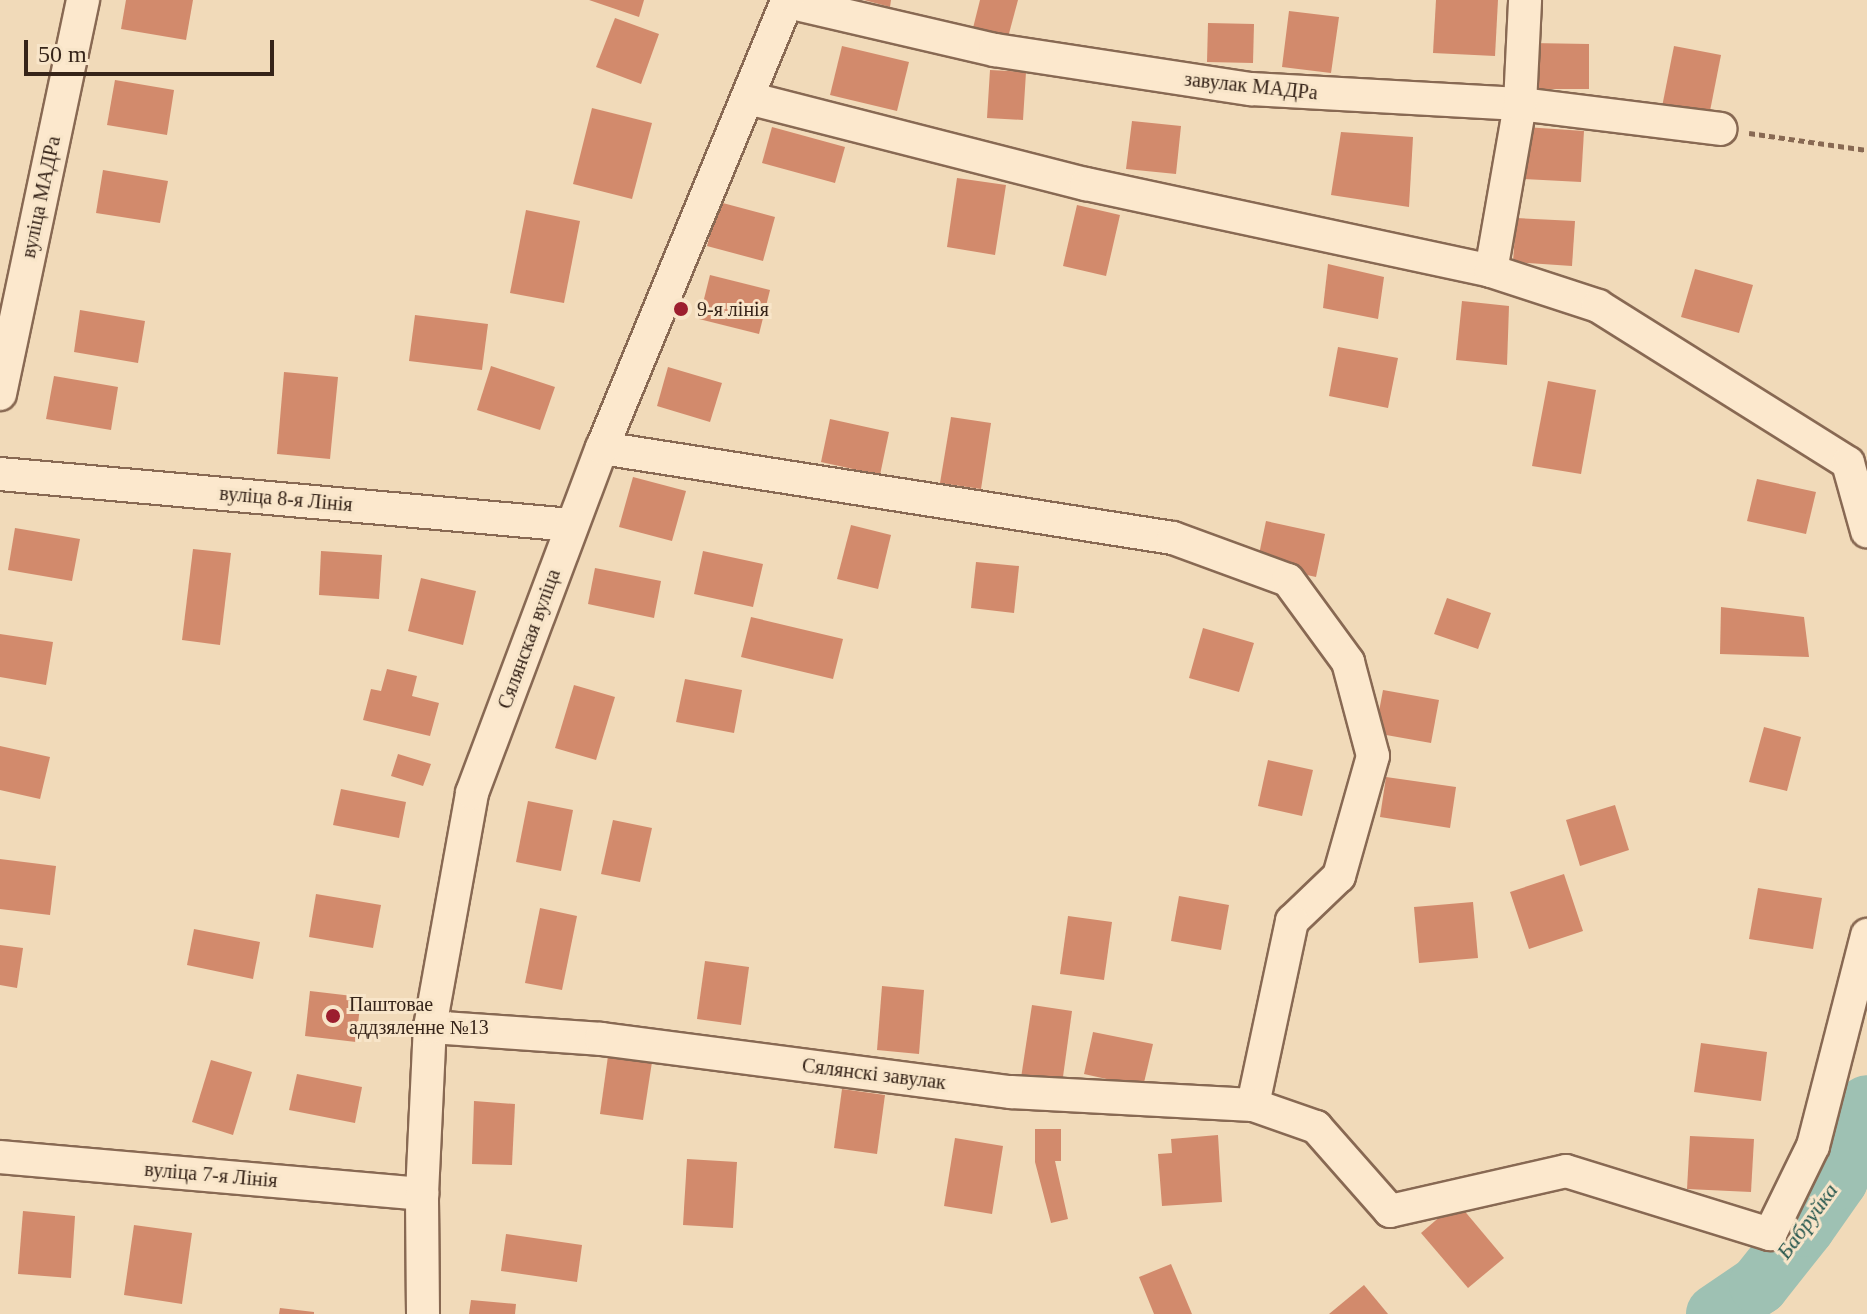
<!DOCTYPE html>
<meta charset="utf-8">
<style>
body{margin:0}
#map{position:relative;width:1867px;height:1314px;overflow:hidden;background:#f1dab9;font-family:"Times New Roman",serif}
div>[style]{position:absolute}
[style*='--x']{left:calc(var(--x)*1px);top:calc(var(--y)*1px);width:calc(var(--w)*1px);rotate:calc(var(--a)*1deg)}
.river>*{height:60px;margin:-30px;padding:0 30px;transform-origin:30px;border-radius:30px;background:#9ec1b3}
.building>*{inset:0;background:#d28a6c}
.path>*{height:5px;margin-top:-2.5px;transform-origin:0;background:repeating-linear-gradient(90deg,#886953 0 6px,transparent 0 10px)}
.roads{filter:drop-shadow(2px 0 #886953) drop-shadow(-2px 0 #886953) drop-shadow(0 2px #886953) drop-shadow(0 -2px #886953)}
.minor>*{height:32px;margin:-16px;padding:0 16px;transform-origin:16px;border-radius:16px;background:#fce8cd}
.dots>*{width:22px;height:22px;translate:-50% -50%;box-sizing:border-box;border:4px solid #f8e5c9;border-radius:50%}
span{translate:-50% -50%;white-space:nowrap;text-align:center;line-height:1.15;-webkit-text-stroke:6px #f8e5c9;paint-order:stroke}
.street-label{font-size:20px;color:#362419}
.poi-label{font-size:20px;color:#362419}
.left{translate:0 -50%;text-align:left}
.water-label{font-size:22px;color:#27574e;font-style:italic}
.scale{position:absolute;left:24px;top:40px;width:250px;height:36px;box-sizing:border-box;border:4px solid #362419;border-top:0;padding-left:10px;font-size:24px;line-height:28px;white-space:nowrap;color:#362419;-webkit-text-stroke:6px #f8e5c9;paint-order:stroke}
</style>
<div id="map">
<div class="river">
<i style="--x:1716;--y:1314;--w:52;--a:-34"></i>
<i style="--x:1759;--y:1285;--w:74;--a:-51.6"></i>
<i style="--x:1805;--y:1227;--w:57;--a:-54.9"></i>
<i style="--x:1838;--y:1180;--w:80;--a:-68.9"></i>
</div>
<div class="building">
<i style="clip-path:polygon(126px 0,193px 0,186px 40px,121px 29px)"></i>
<i style="clip-path:polygon(589px 0,644px 0,639px 17px)"></i>
<i style="clip-path:polygon(864px 0,891px 0,890px 7px)"></i>
<i style="clip-path:polygon(980px 0,1018px 0,1007px 41px,972px 32px)"></i>
<i style="clip-path:polygon(1436px 0,1498px 0,1495px 56px,1433px 53px)"></i>
<i style="clip-path:polygon(1289px 11px,1339px 17px,1331px 73px,1282px 67px)"></i>
<i style="clip-path:polygon(615px 18px,659px 34px,641px 84px,596px 67px)"></i>
<i style="clip-path:polygon(1208px 23px,1254px 24px,1253px 63px,1207px 62px)"></i>
<i style="clip-path:polygon(1531px 43px,1589px 44px,1589px 89px,1531px 89px)"></i>
<i style="clip-path:polygon(842px 46px,909px 62px,897px 111px,830px 95px)"></i>
<i style="clip-path:polygon(1674px 46px,1721px 55px,1709px 116px,1662px 107px)"></i>
<i style="clip-path:polygon(990px 70px,1026px 72px,1023px 120px,987px 118px)"></i>
<i style="clip-path:polygon(115px 80px,174px 90px,167px 135px,107px 125px)"></i>
<i style="clip-path:polygon(592px 108px,652px 123px,632px 199px,573px 184px)"></i>
<i style="clip-path:polygon(1132px 121px,1181px 126px,1176px 174px,1126px 169px)"></i>
<i style="clip-path:polygon(772px 127px,845px 147px,835px 183px,762px 163px)"></i>
<i style="clip-path:polygon(1525px 127px,1584px 131px,1581px 182px,1522px 179px)"></i>
<i style="clip-path:polygon(1341px 132px,1413px 137px,1409px 207px,1331px 195px)"></i>
<i style="clip-path:polygon(103px 170px,168px 181px,160px 223px,96px 213px)"></i>
<i style="clip-path:polygon(957px 178px,1006px 185px,995px 255px,947px 247px)"></i>
<i style="clip-path:polygon(719px 202px,775px 217px,763px 261px,707px 246px)"></i>
<i style="clip-path:polygon(1077px 205px,1120px 215px,1106px 276px,1063px 266px)"></i>
<i style="clip-path:polygon(526px 210px,580px 221px,564px 303px,510px 293px)"></i>
<i style="clip-path:polygon(1516px 218px,1575px 221px,1572px 266px,1513px 262px)"></i>
<i style="clip-path:polygon(1328px 264px,1384px 277px,1378px 319px,1323px 308px)"></i>
<i style="clip-path:polygon(1695px 269px,1753px 285px,1739px 333px,1681px 317px)"></i>
<i style="clip-path:polygon(710px 275px,770px 290px,759px 334px,699px 319px)"></i>
<i style="clip-path:polygon(1462px 301px,1509px 306px,1507px 365px,1456px 360px)"></i>
<i style="clip-path:polygon(80px 310px,145px 321px,138px 363px,74px 352px)"></i>
<i style="clip-path:polygon(415px 315px,488px 324px,482px 370px,409px 361px)"></i>
<i style="clip-path:polygon(1338px 347px,1398px 358px,1388px 408px,1329px 396px)"></i>
<i style="clip-path:polygon(491px 366px,555px 387px,540px 430px,477px 410px)"></i>
<i style="clip-path:polygon(668px 367px,722px 383px,710px 422px,657px 406px)"></i>
<i style="clip-path:polygon(284px 372px,338px 377px,330px 459px,277px 454px)"></i>
<i style="clip-path:polygon(54px 376px,118px 387px,111px 430px,46px 419px)"></i>
<i style="clip-path:polygon(1548px 381px,1596px 390px,1581px 474px,1532px 466px)"></i>
<i style="clip-path:polygon(951px 417px,991px 423px,981px 489px,940px 483px)"></i>
<i style="clip-path:polygon(830px 419px,889px 432px,880px 475px,821px 462px)"></i>
<i style="clip-path:polygon(633px 477px,686px 491px,672px 541px,619px 527px)"></i>
<i style="clip-path:polygon(1757px 479px,1816px 492px,1806px 534px,1747px 521px)"></i>
<i style="clip-path:polygon(1266px 521px,1325px 534px,1316px 577px,1257px 564px)"></i>
<i style="clip-path:polygon(851px 525px,891px 535px,878px 589px,837px 579px)"></i>
<i style="clip-path:polygon(15px 528px,80px 539px,72px 581px,8px 570px)"></i>
<i style="clip-path:polygon(193px 549px,231px 553px,220px 645px,182px 640px)"></i>
<i style="clip-path:polygon(321px 551px,382px 555px,379px 599px,319px 595px)"></i>
<i style="clip-path:polygon(703px 551px,763px 564px,753px 607px,694px 594px)"></i>
<i style="clip-path:polygon(976px 562px,1019px 566px,1014px 613px,971px 608px)"></i>
<i style="clip-path:polygon(595px 568px,661px 581px,654px 618px,588px 604px)"></i>
<i style="clip-path:polygon(421px 578px,476px 591px,463px 645px,408px 631px)"></i>
<i style="clip-path:polygon(1447px 598px,1491px 613px,1478px 649px,1434px 634px)"></i>
<i style="clip-path:polygon(1721px 607px,1804px 617px,1809px 657px,1720px 654px)"></i>
<i style="clip-path:polygon(751px 617px,843px 639px,833px 679px,741px 657px)"></i>
<i style="clip-path:polygon(1203px 628px,1254px 643px,1239px 692px,1189px 678px)"></i>
<i style="clip-path:polygon(0 634px,53px 642px,46px 685px,0 677px)"></i>
<i style="clip-path:polygon(387px 669px,417px 676px,412px 696px,439px 703px,430px 736px,363px 720px,371px 689px,381px 691px)"></i>
<i style="clip-path:polygon(685px 679px,742px 690px,734px 733px,676px 722px)"></i>
<i style="clip-path:polygon(574px 685px,615px 697px,596px 760px,555px 748px)"></i>
<i style="clip-path:polygon(1383px 690px,1439px 700px,1431px 743px,1375px 733px)"></i>
<i style="clip-path:polygon(1764px 727px,1801px 737px,1787px 791px,1749px 782px)"></i>
<i style="clip-path:polygon(0 746px,50px 757px,40px 799px,0 790px)"></i>
<i style="clip-path:polygon(398px 754px,431px 764px,423px 786px,391px 776px)"></i>
<i style="clip-path:polygon(1268px 760px,1313px 770px,1302px 816px,1258px 806px)"></i>
<i style="clip-path:polygon(1386px 777px,1456px 787px,1450px 828px,1380px 817px)"></i>
<i style="clip-path:polygon(341px 789px,406px 802px,399px 838px,333px 825px)"></i>
<i style="clip-path:polygon(528px 801px,573px 810px,561px 871px,516px 862px)"></i>
<i style="clip-path:polygon(1615px 805px,1629px 850px,1580px 866px,1566px 820px)"></i>
<i style="clip-path:polygon(613px 820px,652px 828px,640px 882px,601px 874px)"></i>
<i style="clip-path:polygon(0 859px,56px 866px,50px 915px,0 909px)"></i>
<i style="clip-path:polygon(1564px 874px,1583px 931px,1529px 949px,1510px 892px)"></i>
<i style="clip-path:polygon(1758px 888px,1822px 898px,1813px 949px,1749px 939px)"></i>
<i style="clip-path:polygon(316px 894px,381px 905px,373px 948px,309px 937px)"></i>
<i style="clip-path:polygon(1179px 896px,1229px 905px,1221px 950px,1171px 941px)"></i>
<i style="clip-path:polygon(1473px 902px,1478px 958px,1419px 963px,1414px 907px)"></i>
<i style="clip-path:polygon(540px 908px,577px 916px,562px 990px,525px 983px)"></i>
<i style="clip-path:polygon(1068px 916px,1112px 922px,1104px 980px,1060px 974px)"></i>
<i style="clip-path:polygon(194px 929px,260px 942px,253px 979px,187px 965px)"></i>
<i style="clip-path:polygon(0 945px,23px 948px,17px 988px,0 985px)"></i>
<i style="clip-path:polygon(705px 961px,749px 967px,741px 1025px,697px 1019px)"></i>
<i style="clip-path:polygon(882px 986px,924px 990px,919px 1054px,877px 1050px)"></i>
<i style="clip-path:polygon(310px 991px,361px 997px,356px 1042px,305px 1036px)"></i>
<i style="clip-path:polygon(1032px 1005px,1072px 1011px,1062px 1084px,1021px 1078px)"></i>
<i style="clip-path:polygon(1093px 1032px,1153px 1044px,1143px 1087px,1084px 1074px)"></i>
<i style="clip-path:polygon(1701px 1043px,1767px 1052px,1761px 1101px,1694px 1092px)"></i>
<i style="clip-path:polygon(608px 1056px,652px 1062px,643px 1120px,600px 1114px)"></i>
<i style="clip-path:polygon(211px 1060px,252px 1072px,233px 1135px,192px 1122px)"></i>
<i style="clip-path:polygon(297px 1074px,362px 1087px,355px 1123px,289px 1110px)"></i>
<i style="clip-path:polygon(842px 1089px,885px 1095px,877px 1154px,834px 1148px)"></i>
<i style="clip-path:polygon(474px 1101px,515px 1104px,512px 1165px,472px 1164px)"></i>
<i style="clip-path:polygon(1035px 1129px,1061px 1129px,1061px 1161px,1055px 1161px,1068px 1219px,1051px 1223px,1035px 1162px)"></i>
<i style="clip-path:polygon(1218px 1135px,1222px 1202px,1162px 1206px,1158px 1154px,1172px 1153px,1171px 1139px)"></i>
<i style="clip-path:polygon(1690px 1136px,1754px 1139px,1751px 1192px,1687px 1189px)"></i>
<i style="clip-path:polygon(955px 1138px,1003px 1146px,992px 1214px,944px 1206px)"></i>
<i style="clip-path:polygon(687px 1159px,737px 1162px,733px 1228px,683px 1225px)"></i>
<i style="clip-path:polygon(1457px 1202px,1504px 1258px,1468px 1288px,1421px 1233px)"></i>
<i style="clip-path:polygon(23px 1211px,75px 1216px,71px 1278px,18px 1274px)"></i>
<i style="clip-path:polygon(134px 1225px,192px 1233px,182px 1304px,124px 1295px)"></i>
<i style="clip-path:polygon(506px 1234px,582px 1245px,577px 1282px,501px 1271px)"></i>
<i style="clip-path:polygon(1171px 1264px,1192px 1314px,1154px 1314px,1139px 1277px)"></i>
<i style="clip-path:polygon(1364px 1285px,1388px 1314px,1329px 1314px)"></i>
<i style="clip-path:polygon(471px 1300px,516px 1304px,515px 1314px,469px 1314px)"></i>
<i style="clip-path:polygon(280px 1308px,314px 1312px,314px 1314px,279px 1314px)"></i>
</div>
<div class="path">
<i style="--x:1749;--y:133;--w:119;--a:8.2"></i>
</div>
<div class="roads">
<div class="minor">
<i style="--x:788;--y:2;--w:212;--a:13.1"></i>
<i style="--x:995;--y:50;--w:259;--a:8.7"></i>
<i style="--x:1251;--y:89;--w:269;--a:3.2"></i>
<i style="--x:1520;--y:104;--w:202;--a:7.1"></i>
<i style="--x:748;--y:98;--w:349;--a:14.3"></i>
<i style="--x:1086;--y:184;--w:414;--a:12.1"></i>
<i style="--x:1491;--y:271;--w:113;--a:18.1"></i>
<i style="--x:1598;--y:306;--w:295;--a:32.1"></i>
<i style="--x:1848;--y:463;--w:71;--a:74.4"></i>
<i style="--x:1491;--y:271;--w:169;--a:-80.1"></i>
<i style="--x:1520;--y:104;--w:104;--a:-87.2"></i>
<i style="--x:0;--y:394;--w:403;--a:-78.1"></i>
<i style="--x:602;--y:448;--w:578;--a:8.96"></i>
<i style="--x:1173;--y:538;--w:122;--a:20.1"></i>
<i style="--x:1288;--y:580;--w:102;--a:53.8"></i>
<i style="--x:1348;--y:662;--w:97;--a:75.1"></i>
<i style="--x:1373;--y:756;--w:125;--a:105.8"></i>
<i style="--x:1339;--y:876;--w:65;--a:136.2"></i>
<i style="--x:1292;--y:921;--w:188;--a:102"></i>
<i style="--x:0;--y:474;--w:574;--a:5.1"></i>
<i style="--x:430;--y:1027;--w:171;--a:4"></i>
<i style="--x:601;--y:1039;--w:413;--a:7.4"></i>
<i style="--x:1011;--y:1092;--w:242;--a:3.1"></i>
<i style="--x:1253;--y:1105;--w:67;--a:19.2"></i>
<i style="--x:1316;--y:1127;--w:112;--a:48.6"></i>
<i style="--x:1390;--y:1211;--w:180;--a:-12.8"></i>
<i style="--x:1566;--y:1171;--w:214;--a:17.2"></i>
<i style="--x:1770;--y:1234;--w:98;--a:-64"></i>
<i style="--x:1813;--y:1146;--w:218;--a:-75.6"></i>
<i style="--x:0;--y:1157;--w:424;--a:5"></i>
<i style="--x:423;--y:1314;--w:120;--a:-90.5"></i>
<i style="--x:422;--y:1194;--w:167;--a:-87.3"></i>
<i style="--x:430;--y:1027;--w:238;--a:-79.8"></i>
<i style="--x:472;--y:793;--w:369;--a:-69.4"></i>
<i style="--x:602;--y:448;--w:485;--a:-67.5"></i>
</div>
</div>
<div class="dots">
<i style="left:681px;top:309px;background:#9c1e2e"></i>
<i style="left:333px;top:1016px;background:#9c1e2e"></i>
</div>
<div class="street-label">
<span style="left:1251px;top:86px;rotate:6deg">завулак МАДРа</span>
<span style="left:41px;top:197px;rotate:-78deg">вуліца МАДРа</span>
<span style="left:286px;top:499px;rotate:5deg">вуліца 8-я Лінія</span>
<span style="left:529px;top:639px;rotate:-70deg">Сялянская вуліца</span>
<span style="left:874px;top:1074px;rotate:7deg">Сялянскі завулак</span>
<span style="left:211px;top:1175px;rotate:5deg">вуліца 7-я Лінія</span>
</div>
<div class="poi-label">
<span class="left" style="left:697px;top:309px">9-я лінія</span>
<span class="left" style="left:349px;top:1016px">Паштовае<br>аддзяленне №13</span>
</div>
<div class="water-label">
<span style="left:1807px;top:1221px;rotate:-54deg">Бабруйка</span>
</div>
<div class="scale">50 m</div>
</div>
